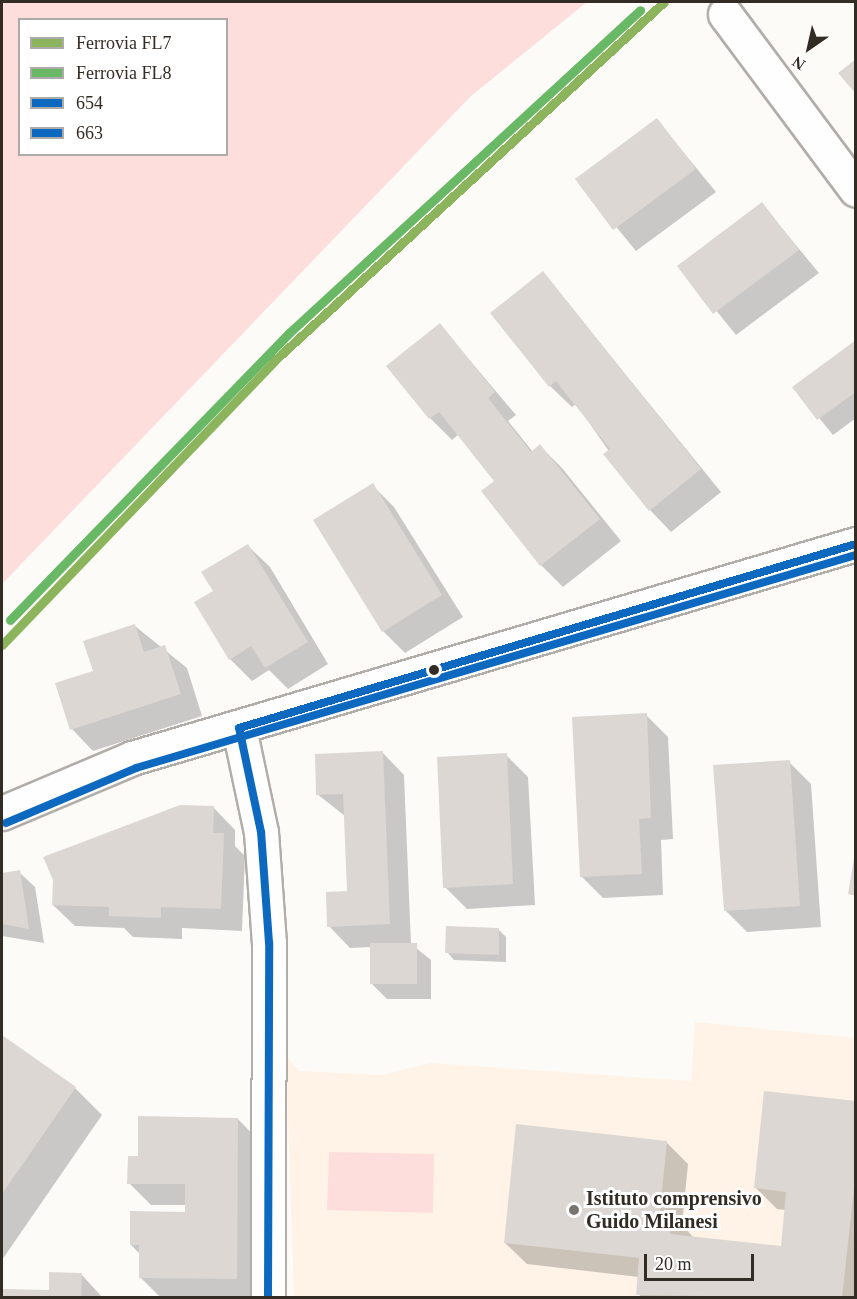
<!DOCTYPE html>
<style>
body{margin:0}
#map{position:relative;width:857px;height:1299px;overflow:hidden;background:#fdfbf8;font-family:"Times New Roman",serif}
div>[style]{position:absolute}
[style*='--x']{left:calc(var(--x)*1px);top:calc(var(--y)*1px);width:calc(var(--w)*1px);rotate:calc(var(--a)*1deg)}
.built>*{inset:0;background:#fef3e6}
.green>*{inset:0;background:#fededc}
.shadow>*{inset:0;background:#0003}
.building>*{inset:0;background:#dcd7d3}
.roads{filter:drop-shadow(2px 0 #b1ada9) drop-shadow(-2px 0 #b1ada9) drop-shadow(0 2px #b1ada9) drop-shadow(0 -2px #b1ada9)}
.street>*{height:33px;margin:-16.5px;padding:0 16.5px;transform-origin:16.5px;border-radius:16.5px;background:#fffefe}
.bus-1>*{height:8px;margin:-4px;padding:0 4px;transform-origin:4px;border-radius:4px;background:#0c69bf}
.bus-2>*{height:8px;margin:-4px;padding:0 4px;transform-origin:4px;border-radius:4px;background:#0c69bf}
.rail-1>*{height:9px;margin:-4.5px;padding:0 4.5px;transform-origin:4.5px;border-radius:4.5px;background:#8bb45c}
.rail-2>*{height:9px;margin:-4.5px;padding:0 4.5px;transform-origin:4.5px;border-radius:4.5px;background:#69b865}
.dots>*{width:16px;height:16px;translate:-50% -50%;box-sizing:border-box;border:3px solid #fff;border-radius:50%}
span{translate:-50% -50%;white-space:nowrap;text-align:center;line-height:1.15;-webkit-text-stroke:6px #fff;paint-order:stroke}
.poi-label{font-size:20px;color:#332c25;font-weight:700}
.left{translate:0 -50%;text-align:left}
.frame{position:absolute;inset:0;border:3px solid #332c25;pointer-events:none}
.legend{position:absolute;left:18px;top:18px;width:210px;height:138px;box-sizing:border-box;background:#fff;border:2px solid #adaba8;margin:0;padding:8px 10px;list-style:none;font-size:18px;color:#332c25}
.legend li{display:flex;align-items:center;gap:12px;height:30px}
.legend b{width:30px;border:2px solid #adaba8}
.north{position:absolute;left:779px;top:18px;width:60px;height:60px;-webkit-text-stroke:4px #fff;paint-order:stroke;rotate:214deg;font-size:16px;font-weight:700;line-height:24px;text-align:center;color:#332c25}
.north::after{content:'';display:block;margin:auto;width:21px;height:27px;background:#332c25;clip-path:polygon(50% 0,100% 100%,50% 72%,0 100%)}
.scale{position:absolute;left:644px;top:1254px;width:110px;height:27px;box-sizing:border-box;border:3px solid #332c25;border-top:0;padding-left:8px;font-size:18px;line-height:21px;white-space:nowrap;color:#332c25;-webkit-text-stroke:4px #fff;paint-order:stroke}
</style>
<div id="map">
<div class="built">
<i style="clip-path:polygon(695px 1022px,855px 1038px,855px 1297px,294px 1297px,286px 1055px,299px 1071px,382px 1075px,431px 1063px,691px 1081px)"></i>
</div>
<div class="green">
<i style="clip-path:polygon(evenodd,2px 2px,587px 2px,471px 96px,2px 584px,2px 2px,20px 20px,226px 20px,226px 154px,20px 154px,20px 20px)"></i>
<i style="clip-path:polygon(329px 1152px,434px 1154px,433px 1213px,327px 1210px)"></i>
</div>
<div class="shadow">
<i style="clip-path:polygon(657px 120px,716px 192px,636px 251px,577px 179px)"></i>
<i style="clip-path:polygon(762px 204px,819px 273px,736px 335px,680px 266px)"></i>
<i style="clip-path:polygon(543px 273px,721px 492px,671px 532px,650px 510px,576px 404px,572px 407px,550px 386px)"></i>
<i style="clip-path:polygon(440px 325px,516px 415px,508px 421px,533px 452px,540px 446px,562px 468px,621px 541px,563px 587px,541px 565px,496px 481px,459px 434px,452px 440px,430px 418px)"></i>
<i style="clip-path:polygon(856px 342px,856px 418px,833px 435px,794px 387px)"></i>
<i style="clip-path:polygon(372px 485px,394px 507px,463px 617px,405px 653px,383px 631px)"></i>
<i style="clip-path:polygon(248px 546px,270px 567px,328px 664px,288px 689px,269px 670px,252px 681px,230px 659px,215px 591px)"></i>
<i style="clip-path:polygon(135px 626px,187px 668px,202px 716px,93px 751px,72px 729px,95px 672px)"></i>
<i style="clip-path:polygon(646px 715px,668px 737px,673px 839px,661px 840px,663px 895px,603px 898px,581px 876px)"></i>
<i style="clip-path:polygon(383px 753px,404px 775px,411px 944px,431px 960px,431px 999px,387px 999px,372px 984px,371px 947px,350px 948px,329px 926px,348px 893px,345px 816px,317px 794px)"></i>
<i style="clip-path:polygon(506px 755px,528px 777px,535px 905px,467px 909px,445px 887px)"></i>
<i style="clip-path:polygon(789px 762px,811px 784px,821px 927px,747px 932px,725px 910px)"></i>
<i style="clip-path:polygon(214px 808px,235px 830px,235px 846px,245px 856px,242px 931px,182px 928px,182px 939px,133px 937px,124px 928px,75px 926px,53px 905px)"></i>
<i style="clip-path:polygon(19px 872px,35px 887px,44px 943px,2px 936px,2px 874px)"></i>
<i style="clip-path:polygon(499px 930px,506px 937px,506px 962px,454px 960px,447px 952px)"></i>
<i style="clip-path:polygon(2px 1037px,75px 1088px,102px 1115px,2px 1260px)"></i>
<i style="clip-path:polygon(856px 1103px,856px 1298px,640px 1298px,639px 1277px,527px 1264px,505px 1243px,666px 1142px,688px 1164px,682px 1225px,694px 1238px,782px 1247px,786px 1210px,777px 1209px,755px 1187px)"></i>
<i style="clip-path:polygon(238px 1119px,259px 1141px,258px 1298px,161px 1298px,140px 1277px,140px 1254px,131px 1245px,187px 1214px,187px 1205px,151px 1205px,129px 1183px)"></i>
<i style="clip-path:polygon(81px 1274px,103px 1298px,2px 1298px,2px 1291px,51px 1291px)"></i>
</div>
<div class="building">
<i style="clip-path:polygon(856px 59px,856px 94px,838px 73px)"></i>
<i style="clip-path:polygon(657px 118px,696px 169px,613px 230px,575px 179px)"></i>
<i style="clip-path:polygon(762px 202px,799px 250px,713px 314px,677px 266px)"></i>
<i style="clip-path:polygon(543px 271px,701px 469px,649px 511px,603px 454px,610px 449px,556px 381px,549px 387px,490px 313px)"></i>
<i style="clip-path:polygon(440px 323px,495px 392px,488px 398px,531px 452px,540px 444px,600px 519px,540px 566px,481px 491px,494px 481px,439px 412px,429px 419px,386px 366px)"></i>
<i style="clip-path:polygon(856px 340px,856px 392px,817px 420px,792px 387px)"></i>
<i style="clip-path:polygon(373px 483px,442px 595px,382px 632px,313px 520px)"></i>
<i style="clip-path:polygon(248px 544px,308px 642px,265px 668px,251px 646px,229px 660px,194px 602px,213px 591px,201px 572px)"></i>
<i style="clip-path:polygon(135px 624px,144px 652px,165px 645px,181px 694px,70px 730px,55px 683px,93px 671px,83px 641px)"></i>
<i style="clip-path:polygon(647px 713px,651px 818px,639px 819px,642px 874px,580px 877px,572px 717px)"></i>
<i style="clip-path:polygon(383px 751px,390px 924px,327px 927px,326px 892px,347px 891px,343px 794px,316px 795px,315px 754px)"></i>
<i style="clip-path:polygon(507px 753px,513px 884px,443px 888px,437px 757px)"></i>
<i style="clip-path:polygon(790px 760px,800px 906px,724px 911px,713px 765px)"></i>
<i style="clip-path:polygon(180px 805px,214px 806px,213px 833px,224px 833px,221px 909px,161px 907px,161px 918px,109px 916px,109px 907px,52px 905px,53px 880px,43px 857px)"></i>
<i style="clip-path:polygon(854px 858px,856px 858px,856px 896px,848px 894px)"></i>
<i style="clip-path:polygon(20px 870px,29px 929px,2px 924px,2px 873px)"></i>
<i style="clip-path:polygon(446px 926px,499px 928px,499px 955px,445px 953px)"></i>
<i style="clip-path:polygon(370px 943px,417px 943px,417px 984px,370px 984px)"></i>
<i style="clip-path:polygon(2px 1035px,76px 1087px,2px 1194px)"></i>
<i style="clip-path:polygon(764px 1091px,856px 1101px,856px 1170px,842px 1298px,636px 1295px,639px 1258px,504px 1243px,516px 1124px,667px 1141px,660px 1212px,673px 1213px,670px 1234px,781px 1246px,786px 1192px,754px 1188px)"></i>
<i style="clip-path:polygon(138px 1116px,238px 1118px,237px 1279px,139px 1278px,139px 1245px,130px 1245px,130px 1211px,185px 1212px,185px 1184px,127px 1184px,128px 1156px,138px 1156px)"></i>
<i style="clip-path:polygon(49px 1272px,82px 1273px,81px 1298px,2px 1298px,2px 1289px,49px 1290px)"></i>
</div>
<div class="roads">
<div class="street">
<i style="--x:725;--y:14;--w:219;--a:53.3"></i>
<i style="--x:239;--y:728;--w:106;--a:78.1"></i>
<i style="--x:261;--y:832;--w:111;--a:85.9"></i>
<i style="--x:269;--y:943;--w:355;--a:90.2"></i>
<i style="--x:2;--y:813;--w:141;--a:-22.9"></i>
<i style="--x:132;--y:758;--w:755;--a:-16.47"></i>
</div>
</div>
<div class="bus-1">
<i style="--x:268;--y:1298;--w:355;--a:-89.8"></i>
<i style="--x:269;--y:943;--w:111;--a:-94.1"></i>
<i style="--x:261;--y:832;--w:106;--a:-101.9"></i>
<i style="--x:239;--y:728;--w:644;--a:-16.61"></i>
</div>
<div class="bus-2">
<i style="--x:6;--y:823;--w:141;--a:-22.9"></i>
<i style="--x:136;--y:768;--w:751;--a:-16.48"></i>
</div>
<div class="rail-1">
<i style="--x:2;--y:645;--w:392;--a:-46.2"></i>
<i style="--x:273;--y:362;--w:531;--a:-42.64"></i>
</div>
<div class="rail-2">
<i style="--x:10;--y:620;--w:400;--a:-45.8"></i>
<i style="--x:289;--y:333;--w:477;--a:-42.6"></i>
</div>
<div class="dots">
<i style="left:434px;top:670px;background:#332c25"></i>
<i style="left:574px;top:1210px;background:#7a746f"></i>
</div>
<div class="poi-label">
<span class="left" style="left:586px;top:1210px">Istituto comprensivo<br>Guido Milanesi</span>
</div>
<div class="frame"></div>
<ul class="legend">
<li><b style="height:8px;background:#8bb45c"></b>Ferrovia FL7</li>
<li><b style="height:8px;background:#69b865"></b>Ferrovia FL8</li>
<li><b style="height:8px;background:#0c69bf"></b>654</li>
<li><b style="height:8px;background:#0c69bf"></b>663</li>
</ul>
<div class="north">N</div>
<div class="scale">20 m</div>
</div>
